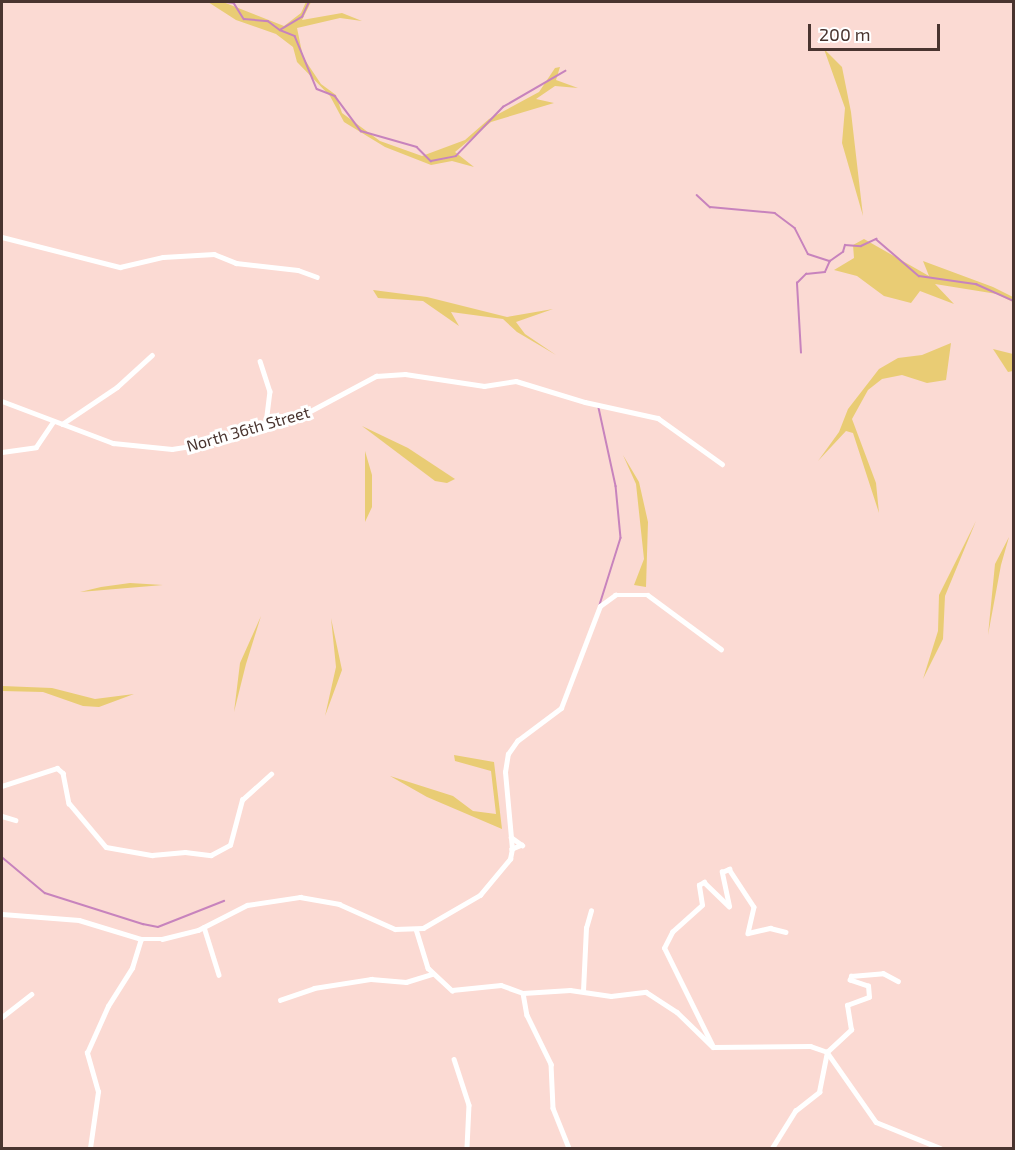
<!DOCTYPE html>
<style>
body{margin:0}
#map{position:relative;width:1015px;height:1150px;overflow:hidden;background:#fbdad3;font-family:"Exo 2",sans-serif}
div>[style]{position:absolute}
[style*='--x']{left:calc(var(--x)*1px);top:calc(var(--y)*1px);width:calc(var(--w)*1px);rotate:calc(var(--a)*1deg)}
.green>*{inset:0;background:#e9cc74}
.stream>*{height:1.5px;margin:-0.75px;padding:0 0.75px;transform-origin:0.75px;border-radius:0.75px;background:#c783bd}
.minor>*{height:4.5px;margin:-2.25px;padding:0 2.25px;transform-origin:2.25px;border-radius:2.25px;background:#fff}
span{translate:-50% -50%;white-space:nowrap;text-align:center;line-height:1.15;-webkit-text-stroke:6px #fff;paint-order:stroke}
.street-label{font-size:16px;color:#49342f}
.frame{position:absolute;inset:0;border:3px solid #49342f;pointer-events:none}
.scale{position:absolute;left:808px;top:24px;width:132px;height:27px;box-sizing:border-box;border:3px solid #49342f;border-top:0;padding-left:8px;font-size:18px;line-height:21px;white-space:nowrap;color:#49342f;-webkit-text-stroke:4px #fff;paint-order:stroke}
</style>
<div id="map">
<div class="green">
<i style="clip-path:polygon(208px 2px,223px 2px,284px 26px,301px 13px,306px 2px,311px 2px,302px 20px,342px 13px,362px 21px,340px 18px,297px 28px,303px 57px,321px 84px,336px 95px,342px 113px,380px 141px,422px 156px,465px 140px,489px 119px,539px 92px,555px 68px,560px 67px,556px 80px,578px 88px,555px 86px,536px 99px,554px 103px,491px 122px,455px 152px,474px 167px,452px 161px,431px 165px,385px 147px,344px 122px,330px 96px,297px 62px,293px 47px,276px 34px,236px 20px)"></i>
<i style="clip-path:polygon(824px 49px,842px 67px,851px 112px,863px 216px,842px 143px,845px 108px)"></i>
<i style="clip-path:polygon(864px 239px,929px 276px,923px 261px,993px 287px,1013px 297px,1013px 302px,997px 294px,935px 284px,954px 304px,920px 291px,911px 303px,884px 296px,857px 276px,834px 270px,854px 258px,853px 245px)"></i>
<i style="clip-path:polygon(373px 290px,427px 297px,507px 317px,553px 309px,516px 322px,525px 334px,556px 355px,517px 332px,503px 319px,451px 312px,459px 326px,423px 301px,378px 298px)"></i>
<i style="clip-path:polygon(951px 343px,946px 380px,927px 383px,902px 375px,882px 379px,868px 390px,852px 419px,876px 483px,879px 513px,853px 433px,846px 431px,818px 461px,839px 432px,848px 409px,879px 369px,898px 358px,922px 355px)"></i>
<i style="clip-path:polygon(993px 349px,1013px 354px,1013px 371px,1008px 372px)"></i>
<i style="clip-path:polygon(362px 426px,408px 448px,455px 479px,447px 483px,435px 481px)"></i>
<i style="clip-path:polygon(365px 451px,372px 475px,372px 507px,365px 522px)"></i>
<i style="clip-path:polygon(623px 455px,639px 482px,648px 522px,646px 587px,634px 585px,644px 559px,636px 484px)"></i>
<i style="clip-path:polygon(976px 521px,945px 596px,943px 639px,923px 679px,938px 631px,939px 595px)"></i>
<i style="clip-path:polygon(1009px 537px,1001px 565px,988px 635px,995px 564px)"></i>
<i style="clip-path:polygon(130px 583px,163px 585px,80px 592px,101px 587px)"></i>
<i style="clip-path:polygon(261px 616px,246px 664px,234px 712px,240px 663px)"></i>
<i style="clip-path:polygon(331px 618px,342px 670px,325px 716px,336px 667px)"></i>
<i style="clip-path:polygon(2px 686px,52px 688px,95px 699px,134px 694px,99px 707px,83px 706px,43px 692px,2px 691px)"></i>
<i style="clip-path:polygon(454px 755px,494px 762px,502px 829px,427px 797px,390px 776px,453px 796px,473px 811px,496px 814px,491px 771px,455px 761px)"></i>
</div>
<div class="stream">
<i style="--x:226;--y:2;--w:8;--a:7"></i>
<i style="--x:234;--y:3;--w:19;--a:58"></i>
<i style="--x:244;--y:19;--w:24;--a:5"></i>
<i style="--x:268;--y:21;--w:15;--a:37"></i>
<i style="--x:280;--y:30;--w:26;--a:-31"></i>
<i style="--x:302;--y:17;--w:17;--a:-65"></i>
<i style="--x:280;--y:30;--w:16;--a:22"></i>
<i style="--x:295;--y:36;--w:57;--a:67.5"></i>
<i style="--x:317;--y:89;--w:19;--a:21"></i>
<i style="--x:335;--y:96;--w:44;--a:53.4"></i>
<i style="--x:361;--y:131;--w:58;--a:15.9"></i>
<i style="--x:417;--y:147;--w:20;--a:45"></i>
<i style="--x:431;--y:161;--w:25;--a:-11"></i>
<i style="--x:456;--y:156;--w:68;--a:-46.2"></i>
<i style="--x:503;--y:107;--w:72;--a:-30.1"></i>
<i style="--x:697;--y:195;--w:18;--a:43"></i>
<i style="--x:710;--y:207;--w:65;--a:5.3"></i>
<i style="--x:775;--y:213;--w:25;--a:37"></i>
<i style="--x:795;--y:228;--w:29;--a:63"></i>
<i style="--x:808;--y:254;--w:23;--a:18"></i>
<i style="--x:830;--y:261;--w:16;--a:-35"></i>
<i style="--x:843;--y:252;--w:7;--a:-74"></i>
<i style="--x:845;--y:245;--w:16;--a:4"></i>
<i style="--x:861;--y:246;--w:17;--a:-25"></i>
<i style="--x:876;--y:239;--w:57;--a:40.7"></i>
<i style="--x:919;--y:276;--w:58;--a:8"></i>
<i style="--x:976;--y:284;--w:42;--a:24.1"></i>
<i style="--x:801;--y:353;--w:70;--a:-93.3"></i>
<i style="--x:797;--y:283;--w:13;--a:-45"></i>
<i style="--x:806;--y:274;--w:19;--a:-6"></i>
<i style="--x:825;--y:272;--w:12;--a:-66"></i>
<i style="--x:599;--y:408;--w:80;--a:77.7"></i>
<i style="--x:616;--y:486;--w:52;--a:84.5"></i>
<i style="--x:621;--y:538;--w:70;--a:107.4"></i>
<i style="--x:2;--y:857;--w:56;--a:39.9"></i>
<i style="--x:45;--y:893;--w:103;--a:17.6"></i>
<i style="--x:143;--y:924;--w:15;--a:11"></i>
<i style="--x:158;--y:927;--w:71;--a:-21.5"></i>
</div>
<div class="minor">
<i style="--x:2;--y:237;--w:122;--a:14.3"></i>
<i style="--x:120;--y:267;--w:44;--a:-13.1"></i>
<i style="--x:163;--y:257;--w:51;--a:-3.4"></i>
<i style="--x:214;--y:254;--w:24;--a:22"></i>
<i style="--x:236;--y:263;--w:62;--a:6.4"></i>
<i style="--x:298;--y:270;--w:20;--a:20"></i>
<i style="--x:260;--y:361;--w:32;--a:72"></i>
<i style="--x:270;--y:391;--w:33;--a:97"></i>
<i style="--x:2;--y:401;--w:119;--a:20.7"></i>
<i style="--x:113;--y:443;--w:59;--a:5.8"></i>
<i style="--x:172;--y:449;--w:37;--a:-9"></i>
<i style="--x:209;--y:443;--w:96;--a:-16.4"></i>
<i style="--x:301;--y:416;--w:85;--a:-28.1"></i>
<i style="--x:376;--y:376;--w:29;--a:-4"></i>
<i style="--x:405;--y:374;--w:80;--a:8.6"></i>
<i style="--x:484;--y:386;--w:32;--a:-9"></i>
<i style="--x:516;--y:381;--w:72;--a:16.9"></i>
<i style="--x:585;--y:402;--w:75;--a:12.4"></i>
<i style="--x:658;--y:418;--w:79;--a:35.7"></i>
<i style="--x:62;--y:424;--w:66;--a:-33.9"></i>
<i style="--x:117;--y:387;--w:47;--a:-42.4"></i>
<i style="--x:2;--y:452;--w:34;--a:-8"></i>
<i style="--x:36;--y:447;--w:30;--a:-56"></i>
<i style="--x:2;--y:786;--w:58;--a:-18.1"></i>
<i style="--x:57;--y:768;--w:8;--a:40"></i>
<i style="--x:63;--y:773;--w:31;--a:79"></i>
<i style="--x:69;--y:803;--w:57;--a:49.9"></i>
<i style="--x:106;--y:847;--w:47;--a:9.9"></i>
<i style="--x:152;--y:855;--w:33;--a:-5"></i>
<i style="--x:185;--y:852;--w:26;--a:7"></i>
<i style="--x:211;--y:855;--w:21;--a:-28"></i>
<i style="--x:230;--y:845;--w:47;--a:-75.1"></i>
<i style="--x:242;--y:800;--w:39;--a:-42"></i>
<i style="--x:2;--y:816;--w:14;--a:17"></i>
<i style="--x:511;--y:837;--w:14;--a:36"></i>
<i style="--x:522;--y:845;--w:11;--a:158"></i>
<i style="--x:2;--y:914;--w:77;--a:4.5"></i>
<i style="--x:79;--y:920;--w:65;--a:17"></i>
<i style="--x:141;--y:939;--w:21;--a:0"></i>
<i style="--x:162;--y:939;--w:37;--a:-14"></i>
<i style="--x:198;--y:930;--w:55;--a:-27"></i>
<i style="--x:247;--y:905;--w:54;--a:-8.6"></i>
<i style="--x:300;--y:897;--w:40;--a:10"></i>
<i style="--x:339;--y:904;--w:61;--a:24.1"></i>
<i style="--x:395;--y:929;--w:28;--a:-2"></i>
<i style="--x:423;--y:928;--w:66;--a:-30.1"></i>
<i style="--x:480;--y:895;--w:47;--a:-50.2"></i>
<i style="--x:510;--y:859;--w:10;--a:-79"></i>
<i style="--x:512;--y:849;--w:77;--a:-95.2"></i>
<i style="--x:505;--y:772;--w:18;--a:-81"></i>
<i style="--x:508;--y:754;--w:16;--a:-55"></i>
<i style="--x:517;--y:741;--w:55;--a:-36.9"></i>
<i style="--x:561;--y:708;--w:109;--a:-69.1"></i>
<i style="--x:600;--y:606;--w:19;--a:-36"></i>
<i style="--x:615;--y:595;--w:33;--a:0"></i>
<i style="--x:648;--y:595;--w:91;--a:36.5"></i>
<i style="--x:204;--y:927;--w:50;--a:72.6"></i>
<i style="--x:416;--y:929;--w:41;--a:72.9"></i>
<i style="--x:428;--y:968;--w:33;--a:43"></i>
<i style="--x:452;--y:990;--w:49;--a:-5.8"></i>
<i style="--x:501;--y:985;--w:23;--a:20"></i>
<i style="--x:523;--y:993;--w:47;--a:-3.7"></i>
<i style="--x:570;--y:990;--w:41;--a:8.3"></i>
<i style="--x:611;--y:996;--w:35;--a:-7"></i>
<i style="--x:646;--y:992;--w:37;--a:33"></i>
<i style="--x:677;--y:1012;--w:50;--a:44.2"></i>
<i style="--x:713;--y:1047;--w:97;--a:-0.6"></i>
<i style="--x:810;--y:1046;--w:18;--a:19"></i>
<i style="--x:827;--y:1052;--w:85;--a:55"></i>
<i style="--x:876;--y:1122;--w:69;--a:22.1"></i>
<i style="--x:583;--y:991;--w:63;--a:-87.3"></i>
<i style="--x:586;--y:928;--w:18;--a:-74"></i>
<i style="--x:523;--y:993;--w:22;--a:80"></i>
<i style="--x:527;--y:1015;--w:55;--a:63.9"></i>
<i style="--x:551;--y:1064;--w:44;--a:87.4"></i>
<i style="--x:553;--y:1108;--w:43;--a:68.2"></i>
<i style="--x:280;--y:1000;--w:36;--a:-19"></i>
<i style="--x:314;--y:988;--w:58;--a:-9"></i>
<i style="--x:371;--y:979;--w:35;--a:5"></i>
<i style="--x:406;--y:982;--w:27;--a:-17"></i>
<i style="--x:2;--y:1017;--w:37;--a:-38"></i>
<i style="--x:713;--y:1047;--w:110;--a:-116.3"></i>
<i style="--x:664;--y:948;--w:18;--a:-63"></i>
<i style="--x:672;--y:932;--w:40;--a:-42"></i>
<i style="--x:702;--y:905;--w:20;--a:-99"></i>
<i style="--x:699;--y:885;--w:6;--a:-31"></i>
<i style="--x:704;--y:882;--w:35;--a:44"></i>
<i style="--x:729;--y:906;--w:35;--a:-102"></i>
<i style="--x:722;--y:872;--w:8;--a:-23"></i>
<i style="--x:729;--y:869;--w:45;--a:56.7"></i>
<i style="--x:754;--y:907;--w:27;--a:103"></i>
<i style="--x:748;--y:933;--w:23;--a:-13"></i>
<i style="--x:770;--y:928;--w:16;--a:14"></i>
<i style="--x:454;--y:1059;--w:48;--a:71.9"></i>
<i style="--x:469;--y:1105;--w:43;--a:92.7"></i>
<i style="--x:90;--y:1148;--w:57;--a:-81.9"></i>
<i style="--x:98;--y:1092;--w:41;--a:-105.8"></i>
<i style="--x:87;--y:1053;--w:51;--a:-65.9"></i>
<i style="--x:108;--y:1006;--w:45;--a:-57.7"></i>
<i style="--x:132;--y:968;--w:30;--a:-73"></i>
<i style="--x:772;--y:1148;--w:44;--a:-58.1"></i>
<i style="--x:795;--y:1111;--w:31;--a:-38"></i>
<i style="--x:819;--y:1092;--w:41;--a:-78.7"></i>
<i style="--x:827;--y:1052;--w:33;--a:-43"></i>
<i style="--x:851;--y:1030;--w:25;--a:-99"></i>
<i style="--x:847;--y:1005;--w:23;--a:-20"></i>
<i style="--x:869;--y:997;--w:11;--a:-95"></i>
<i style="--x:868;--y:986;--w:19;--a:-162"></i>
<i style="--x:850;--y:980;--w:4;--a:-76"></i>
<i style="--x:851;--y:976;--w:32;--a:-5"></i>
<i style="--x:883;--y:973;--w:17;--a:28"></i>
</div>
<div class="street-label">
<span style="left:248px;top:429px;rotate:-16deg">North 36th Street</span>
</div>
<div class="frame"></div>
<div class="scale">200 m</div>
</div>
